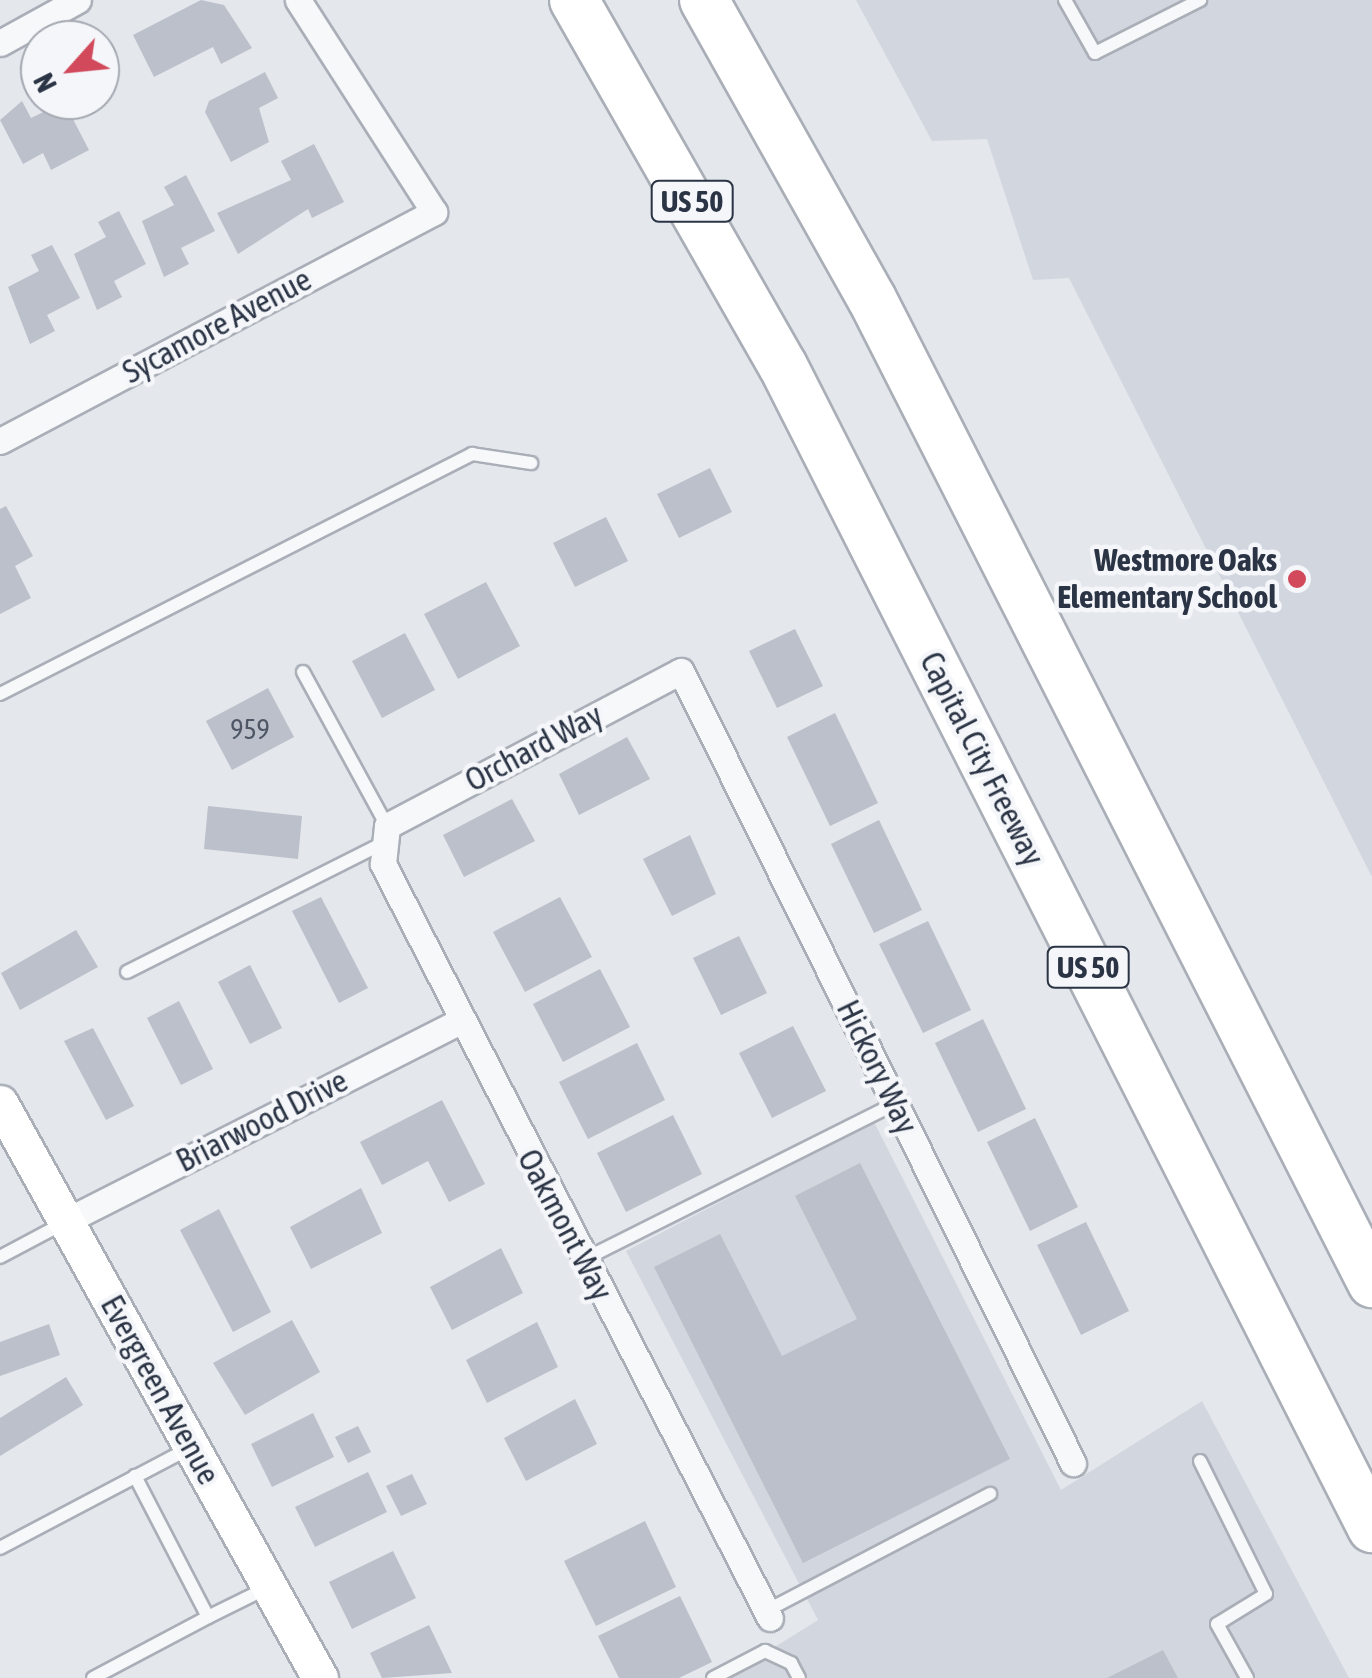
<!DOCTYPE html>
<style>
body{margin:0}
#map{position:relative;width:1372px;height:1678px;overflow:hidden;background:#e4e7ec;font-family:"Asap Condensed",sans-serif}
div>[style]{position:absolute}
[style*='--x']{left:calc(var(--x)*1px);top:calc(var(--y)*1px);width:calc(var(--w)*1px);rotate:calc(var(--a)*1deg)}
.built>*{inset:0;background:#d2d6de}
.building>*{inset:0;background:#bbc0ca}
.roads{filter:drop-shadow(2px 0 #a9aeb7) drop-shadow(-2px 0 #a9aeb7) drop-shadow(0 2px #a9aeb7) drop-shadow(0 -2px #a9aeb7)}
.lane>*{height:12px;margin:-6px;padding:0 6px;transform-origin:6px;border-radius:6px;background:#f7f8fa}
.street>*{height:25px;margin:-12.5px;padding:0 12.5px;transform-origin:12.5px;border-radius:12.5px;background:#f7f8fa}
.secondary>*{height:35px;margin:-17.5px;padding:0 17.5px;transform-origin:17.5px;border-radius:17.5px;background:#fff}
.highway>*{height:48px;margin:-24px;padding:0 24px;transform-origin:24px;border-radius:24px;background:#fff}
.dots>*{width:28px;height:28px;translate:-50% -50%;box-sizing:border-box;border:5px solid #f4f6f9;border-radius:50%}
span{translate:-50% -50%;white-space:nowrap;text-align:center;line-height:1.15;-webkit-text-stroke:9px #f4f6f9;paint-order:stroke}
.number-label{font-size:28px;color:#4f5766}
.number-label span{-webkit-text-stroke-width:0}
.shield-label span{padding:2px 8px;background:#f4f6f9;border:2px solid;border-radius:8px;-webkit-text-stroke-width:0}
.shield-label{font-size:30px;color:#2b3445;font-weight:700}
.street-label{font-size:32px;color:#2b3445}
.poi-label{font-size:32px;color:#2b3445;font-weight:700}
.right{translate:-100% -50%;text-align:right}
.north{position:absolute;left:20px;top:20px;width:100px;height:100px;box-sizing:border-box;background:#f4f6f9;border:2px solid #a4a8b1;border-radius:50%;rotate:243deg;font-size:28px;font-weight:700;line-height:40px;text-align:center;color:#2b3445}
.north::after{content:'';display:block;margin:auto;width:35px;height:45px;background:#d1495b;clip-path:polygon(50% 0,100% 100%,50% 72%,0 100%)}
</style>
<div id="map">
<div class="built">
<i style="clip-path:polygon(856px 0,1372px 0,1372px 877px,1069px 278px,1033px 280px,987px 139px,932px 141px)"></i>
<i style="clip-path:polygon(874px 1122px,1061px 1490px,1202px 1401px,1349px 1678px,725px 1678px,818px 1620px,626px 1251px)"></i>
</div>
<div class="building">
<i style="clip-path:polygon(201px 0,224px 5px,252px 48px,221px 64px,213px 47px,154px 77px,133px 35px)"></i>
<i style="clip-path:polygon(265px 72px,278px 98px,259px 108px,269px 142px,231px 162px,205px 112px,209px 101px)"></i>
<i style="clip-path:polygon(22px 101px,31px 118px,64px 102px,89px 150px,51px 170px,43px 153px,23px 164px,0 120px)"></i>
<i style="clip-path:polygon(314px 144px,344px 202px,312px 218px,308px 209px,238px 254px,217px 213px,291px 180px,281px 161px)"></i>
<i style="clip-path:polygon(186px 175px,215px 231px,181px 248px,189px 264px,164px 277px,142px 221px,174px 205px,164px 187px)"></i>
<i style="clip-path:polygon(119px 211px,146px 264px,114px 281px,122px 297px,97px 310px,74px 254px,106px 237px,98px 222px)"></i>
<i style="clip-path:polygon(52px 245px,80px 298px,47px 315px,55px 331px,30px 344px,8px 287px,39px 271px,31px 255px)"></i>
<i style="clip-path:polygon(710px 468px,732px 512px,679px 538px,657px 494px)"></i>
<i style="clip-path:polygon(6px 506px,33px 556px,15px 566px,31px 598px,0 614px,0 509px)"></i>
<i style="clip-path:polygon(606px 517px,628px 561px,575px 587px,553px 543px)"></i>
<i style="clip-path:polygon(486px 582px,520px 646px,458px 679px,424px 614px)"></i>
<i style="clip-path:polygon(795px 629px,823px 686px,777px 708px,749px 651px)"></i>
<i style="clip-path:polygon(405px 633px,435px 690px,382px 718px,352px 661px)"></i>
<i style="clip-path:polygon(268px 688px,294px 737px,232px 770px,206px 721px)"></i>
<i style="clip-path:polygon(835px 713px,878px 803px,830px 826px,787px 737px)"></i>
<i style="clip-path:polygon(627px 737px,650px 779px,579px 815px,559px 774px)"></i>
<i style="clip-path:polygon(512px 799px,535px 841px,464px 877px,443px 835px)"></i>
<i style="clip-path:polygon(208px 806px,302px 816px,298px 859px,204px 849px)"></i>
<i style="clip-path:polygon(879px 820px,922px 910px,874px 933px,831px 844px)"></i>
<i style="clip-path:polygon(690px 835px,716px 894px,672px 916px,643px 859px)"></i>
<i style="clip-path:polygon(321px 897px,368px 988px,339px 1003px,292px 911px)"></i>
<i style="clip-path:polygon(560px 897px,592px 957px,525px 992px,493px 932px)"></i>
<i style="clip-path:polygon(928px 921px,971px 1010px,923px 1033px,879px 944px)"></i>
<i style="clip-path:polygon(76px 930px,98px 967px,20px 1010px,1px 973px)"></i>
<i style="clip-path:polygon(739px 936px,767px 993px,721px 1015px,693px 958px)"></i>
<i style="clip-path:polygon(250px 965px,282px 1028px,250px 1044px,218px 982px)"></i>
<i style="clip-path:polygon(600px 969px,630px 1027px,563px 1062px,533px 1004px)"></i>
<i style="clip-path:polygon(179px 1001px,213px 1069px,181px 1085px,147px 1018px)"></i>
<i style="clip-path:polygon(983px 1019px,1026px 1109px,978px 1132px,935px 1043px)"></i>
<i style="clip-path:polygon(793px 1026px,826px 1091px,772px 1118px,739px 1053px)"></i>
<i style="clip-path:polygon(93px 1028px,134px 1106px,106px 1120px,64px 1041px)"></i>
<i style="clip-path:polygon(637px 1043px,665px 1100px,588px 1139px,559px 1082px)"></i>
<i style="clip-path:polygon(442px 1100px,485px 1184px,449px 1202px,428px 1161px,382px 1185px,360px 1142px)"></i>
<i style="clip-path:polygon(673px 1115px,702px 1174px,626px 1212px,597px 1153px)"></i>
<i style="clip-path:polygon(1035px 1118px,1078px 1207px,1030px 1231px,987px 1142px)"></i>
<i style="clip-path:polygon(860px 1163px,1010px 1459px,803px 1563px,654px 1267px,720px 1234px,782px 1356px,857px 1319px,795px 1196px)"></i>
<i style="clip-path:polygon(361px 1188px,382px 1233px,311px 1269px,290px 1227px)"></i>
<i style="clip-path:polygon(219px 1209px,271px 1312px,233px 1332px,180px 1230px)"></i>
<i style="clip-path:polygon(1086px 1222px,1129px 1311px,1081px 1335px,1037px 1245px)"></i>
<i style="clip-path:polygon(501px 1248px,523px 1293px,452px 1330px,430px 1287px)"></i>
<i style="clip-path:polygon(292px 1320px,320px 1372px,245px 1415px,213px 1363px)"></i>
<i style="clip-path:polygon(537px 1322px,558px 1367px,487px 1403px,466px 1360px)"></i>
<i style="clip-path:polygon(49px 1324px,60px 1355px,0 1376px,0 1342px)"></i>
<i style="clip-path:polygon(66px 1377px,83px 1405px,0 1456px,0 1418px)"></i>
<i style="clip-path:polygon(575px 1399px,597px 1444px,526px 1481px,504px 1438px)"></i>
<i style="clip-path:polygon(313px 1413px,334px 1457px,272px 1487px,251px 1444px)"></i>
<i style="clip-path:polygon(358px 1426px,371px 1452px,348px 1463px,335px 1437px)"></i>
<i style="clip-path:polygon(368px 1472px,387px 1512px,315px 1547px,295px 1507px)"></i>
<i style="clip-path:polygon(412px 1474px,427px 1504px,401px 1516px,386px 1486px)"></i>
<i style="clip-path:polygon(645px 1521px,676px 1587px,596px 1626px,564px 1561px)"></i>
<i style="clip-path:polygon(393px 1551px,416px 1598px,352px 1629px,329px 1582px)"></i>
<i style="clip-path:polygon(680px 1596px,712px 1662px,679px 1678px,619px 1678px,598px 1636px)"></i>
<i style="clip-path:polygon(429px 1625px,452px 1673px,382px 1678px,370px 1653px)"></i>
<i style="clip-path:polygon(1163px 1650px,1178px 1678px,1107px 1678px)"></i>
</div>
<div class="roads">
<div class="lane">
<i style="--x:1065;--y:0;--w:61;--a:60.5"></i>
<i style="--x:1095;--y:53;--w:118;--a:-26.8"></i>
<i style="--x:303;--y:672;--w:175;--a:61.4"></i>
<i style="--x:0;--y:694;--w:530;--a:-26.95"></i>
<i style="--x:472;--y:454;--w:60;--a:8.7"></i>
<i style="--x:127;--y:972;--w:289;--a:-26.7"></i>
<i style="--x:0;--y:1257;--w:72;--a:-28"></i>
<i style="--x:585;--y:1259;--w:347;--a:-26.6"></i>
<i style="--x:1200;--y:1461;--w:148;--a:63.6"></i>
<i style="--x:1266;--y:1594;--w:57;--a:148.5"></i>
<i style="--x:1217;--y:1624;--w:62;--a:60.9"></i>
<i style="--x:0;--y:1548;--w:212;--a:-27.8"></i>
<i style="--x:766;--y:1611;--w:253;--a:-27.6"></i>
<i style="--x:208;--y:1617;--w:68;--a:-26.2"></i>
<i style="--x:93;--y:1678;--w:130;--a:-27.9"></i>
<i style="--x:208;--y:1617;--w:159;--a:-117.4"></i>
<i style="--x:713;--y:1678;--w:59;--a:-27.4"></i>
<i style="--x:765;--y:1651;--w:29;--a:25"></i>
<i style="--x:791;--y:1663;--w:17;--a:62"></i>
</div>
<div class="street">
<i style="--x:0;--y:43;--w:89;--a:-28.9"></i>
<i style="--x:0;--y:441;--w:491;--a:-27.8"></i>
<i style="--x:434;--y:212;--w:252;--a:-122.7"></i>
<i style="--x:66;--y:1221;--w:441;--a:-26.9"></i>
<i style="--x:770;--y:1618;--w:848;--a:-117.17"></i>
<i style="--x:383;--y:864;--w:38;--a:-84"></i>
<i style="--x:387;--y:826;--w:332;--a:-27.8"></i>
<i style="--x:681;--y:671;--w:884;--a:63.67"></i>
</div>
<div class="secondary">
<i style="--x:0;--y:1103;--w:658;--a:60.9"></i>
</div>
<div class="highway">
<i style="--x:574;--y:0;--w:421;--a:60.3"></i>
<i style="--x:783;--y:366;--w:1303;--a:63.12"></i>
<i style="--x:704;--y:0;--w:343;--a:60.7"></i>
<i style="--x:872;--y:299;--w:1104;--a:63.06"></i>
</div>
</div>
<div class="dots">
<i style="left:1297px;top:579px;background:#d1495b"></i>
</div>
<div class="number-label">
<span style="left:250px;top:729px">959</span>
</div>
<div class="shield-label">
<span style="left:692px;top:201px">US 50</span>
<span style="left:1088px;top:967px">US 50</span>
</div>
<div class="street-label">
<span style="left:217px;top:326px;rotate:-28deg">Sycamore Avenue</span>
<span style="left:534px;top:748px;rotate:-28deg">Orchard Way</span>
<span style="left:982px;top:759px;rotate:63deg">Capital City Freeway</span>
<span style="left:877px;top:1067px;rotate:64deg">Hickory Way</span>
<span style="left:262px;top:1121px;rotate:-27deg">Briarwood Drive</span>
<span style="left:565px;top:1225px;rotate:62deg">Oakmont Way</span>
<span style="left:160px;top:1390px;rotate:61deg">Evergreen Avenue</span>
</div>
<div class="poi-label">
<span class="right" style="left:1277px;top:579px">Westmore Oaks<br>Elementary School</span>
</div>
<div class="north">N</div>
</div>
